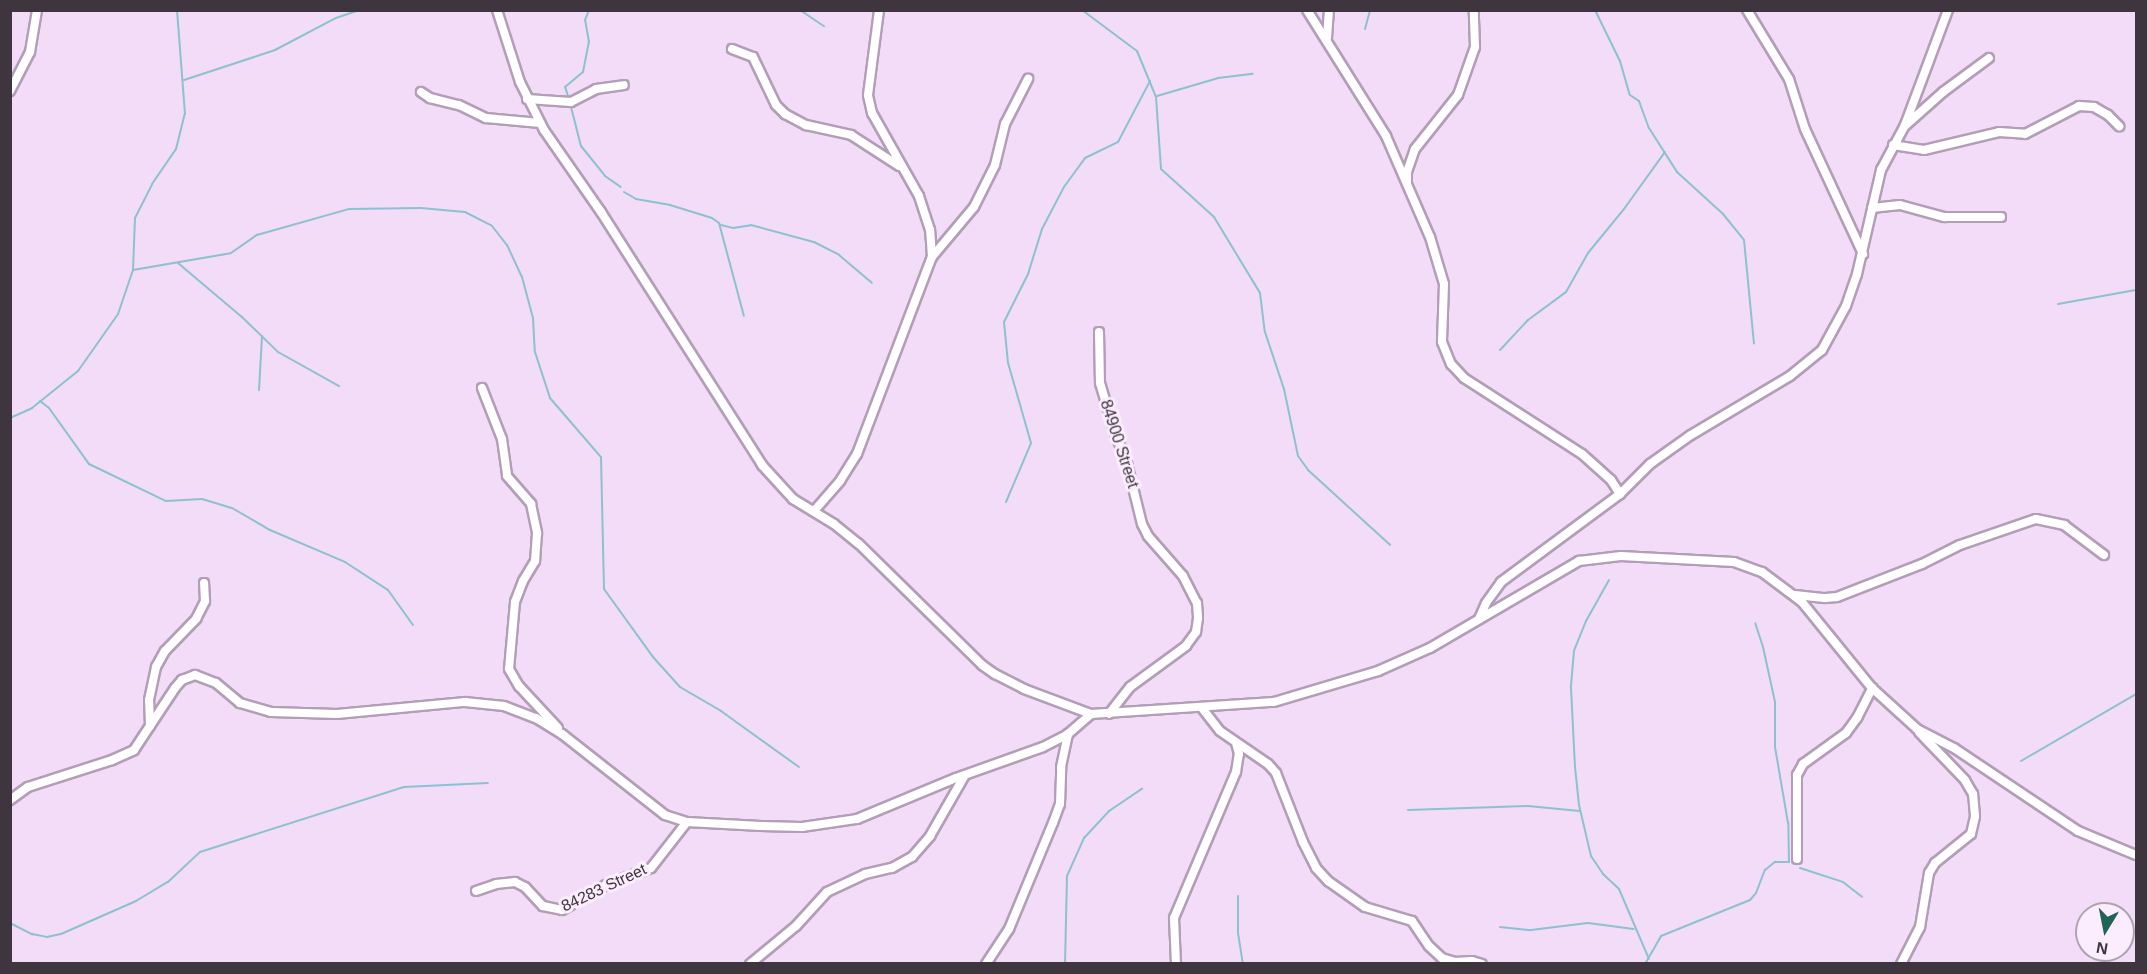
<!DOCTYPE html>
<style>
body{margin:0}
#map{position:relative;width:2147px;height:974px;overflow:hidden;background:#f3dcf7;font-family:Arial,sans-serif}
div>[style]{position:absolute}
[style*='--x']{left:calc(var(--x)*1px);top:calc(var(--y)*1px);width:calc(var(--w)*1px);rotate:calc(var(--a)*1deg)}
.stream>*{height:2px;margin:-1px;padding:0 1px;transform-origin:1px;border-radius:1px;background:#8dc1d0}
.roads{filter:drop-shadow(2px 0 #b39eb7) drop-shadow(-2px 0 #b39eb7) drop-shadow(0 2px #b39eb7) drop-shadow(0 -2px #b39eb7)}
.minor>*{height:8px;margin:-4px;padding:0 4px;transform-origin:4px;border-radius:4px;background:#fff}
span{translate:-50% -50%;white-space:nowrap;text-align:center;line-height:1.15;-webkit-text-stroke:6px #fbedfd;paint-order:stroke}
.street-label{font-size:16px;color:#3e353f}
.frame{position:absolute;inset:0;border:12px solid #3e353f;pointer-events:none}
.north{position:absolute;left:2075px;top:902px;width:60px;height:60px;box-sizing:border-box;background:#fbedfd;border:2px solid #afa3b1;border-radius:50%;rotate:190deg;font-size:16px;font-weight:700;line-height:24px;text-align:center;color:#3e353f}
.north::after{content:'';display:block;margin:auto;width:21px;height:27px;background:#216455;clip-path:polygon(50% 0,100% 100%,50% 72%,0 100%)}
</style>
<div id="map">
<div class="stream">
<i style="--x:399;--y:10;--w:5;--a:11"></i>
<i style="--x:800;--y:10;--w:29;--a:34"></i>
<i style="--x:1082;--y:10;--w:69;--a:36.7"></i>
<i style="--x:1137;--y:51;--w:50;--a:67.6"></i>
<i style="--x:1156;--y:97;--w:72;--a:86"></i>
<i style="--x:1161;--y:169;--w:72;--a:42.2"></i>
<i style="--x:1214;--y:217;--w:89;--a:58.8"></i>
<i style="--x:1260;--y:293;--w:39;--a:83"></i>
<i style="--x:1265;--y:332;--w:60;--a:71.6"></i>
<i style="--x:1284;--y:389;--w:68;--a:78.2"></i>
<i style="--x:1298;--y:456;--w:17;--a:54"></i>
<i style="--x:1308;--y:470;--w:111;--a:42.4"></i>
<i style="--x:1595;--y:10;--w:57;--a:63.9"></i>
<i style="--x:1620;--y:61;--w:35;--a:74"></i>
<i style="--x:1630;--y:95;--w:11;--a:34"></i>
<i style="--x:1639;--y:101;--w:29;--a:70"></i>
<i style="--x:1649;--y:128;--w:52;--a:57.5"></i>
<i style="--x:1677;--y:172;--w:62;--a:42.4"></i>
<i style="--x:1723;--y:214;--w:33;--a:51"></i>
<i style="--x:1744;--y:240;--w:104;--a:84.5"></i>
<i style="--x:1365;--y:29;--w:20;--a:-75"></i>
<i style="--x:184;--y:80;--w:96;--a:-18.2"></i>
<i style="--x:275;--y:50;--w:69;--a:-27.7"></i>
<i style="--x:336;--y:18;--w:24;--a:-19"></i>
<i style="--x:1157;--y:96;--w:64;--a:-16.4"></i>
<i style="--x:1218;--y:78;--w:35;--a:-7"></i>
<i style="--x:569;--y:99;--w:13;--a:-108"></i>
<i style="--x:565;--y:87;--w:23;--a:-40"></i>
<i style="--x:583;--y:72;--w:31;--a:-79"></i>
<i style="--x:589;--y:42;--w:22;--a:-100"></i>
<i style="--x:585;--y:20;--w:11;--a:-68"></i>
<i style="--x:570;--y:103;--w:44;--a:75.7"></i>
<i style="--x:581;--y:146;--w:38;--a:51"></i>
<i style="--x:605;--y:176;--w:19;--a:35"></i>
<i style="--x:624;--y:192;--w:14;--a:30"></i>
<i style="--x:636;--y:199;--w:35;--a:10"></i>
<i style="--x:670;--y:205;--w:44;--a:17.2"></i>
<i style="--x:712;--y:218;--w:9;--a:36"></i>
<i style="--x:719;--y:223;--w:96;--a:75"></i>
<i style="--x:721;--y:225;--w:12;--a:14"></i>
<i style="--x:733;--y:228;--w:18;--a:-9"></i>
<i style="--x:751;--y:225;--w:65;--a:15.1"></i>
<i style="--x:814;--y:242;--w:28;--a:27"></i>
<i style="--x:839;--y:255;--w:43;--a:40.3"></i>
<i style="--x:178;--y:263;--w:84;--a:40.2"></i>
<i style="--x:242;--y:317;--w:50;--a:44.2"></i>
<i style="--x:278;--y:352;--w:70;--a:29.1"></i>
<i style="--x:133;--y:270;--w:99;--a:-9.8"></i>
<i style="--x:231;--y:253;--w:32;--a:-35"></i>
<i style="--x:257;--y:235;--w:96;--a:-15.8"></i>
<i style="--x:349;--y:209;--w:72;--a:-0.8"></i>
<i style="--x:421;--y:208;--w:44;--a:5.2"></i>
<i style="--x:465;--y:212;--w:30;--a:27"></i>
<i style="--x:492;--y:226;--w:24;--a:52"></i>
<i style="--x:507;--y:245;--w:35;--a:65"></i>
<i style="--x:522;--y:277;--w:42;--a:75"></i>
<i style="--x:533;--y:318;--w:34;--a:87"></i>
<i style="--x:535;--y:352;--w:48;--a:71.9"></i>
<i style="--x:550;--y:398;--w:78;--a:49.2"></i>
<i style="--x:601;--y:457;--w:132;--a:88.7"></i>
<i style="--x:604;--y:589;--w:84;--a:54.2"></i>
<i style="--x:653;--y:657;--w:40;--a:48"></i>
<i style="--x:680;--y:687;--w:48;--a:30.3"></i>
<i style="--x:721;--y:711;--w:96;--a:35.7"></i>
<i style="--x:2058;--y:304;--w:79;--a:-10.2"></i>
<i style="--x:1500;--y:350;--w:41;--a:-47"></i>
<i style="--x:1528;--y:320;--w:47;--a:-36.4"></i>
<i style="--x:1566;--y:292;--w:45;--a:-60.6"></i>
<i style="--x:1588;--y:253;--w:57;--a:-50.7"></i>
<i style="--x:1624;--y:209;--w:70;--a:-54.3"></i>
<i style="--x:259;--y:390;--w:54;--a:-86.8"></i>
<i style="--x:40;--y:401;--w:11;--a:38"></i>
<i style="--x:49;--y:408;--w:69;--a:54.5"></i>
<i style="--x:89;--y:464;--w:85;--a:25.7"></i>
<i style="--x:166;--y:501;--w:36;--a:-3"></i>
<i style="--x:202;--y:499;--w:31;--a:17"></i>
<i style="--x:232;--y:508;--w:44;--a:30.1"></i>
<i style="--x:270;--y:530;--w:82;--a:23.1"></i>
<i style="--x:345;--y:562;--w:51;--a:33.1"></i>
<i style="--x:388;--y:590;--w:43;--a:54.5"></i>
<i style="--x:10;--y:418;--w:24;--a:-24"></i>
<i style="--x:32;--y:408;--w:59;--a:-38.8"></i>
<i style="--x:78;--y:371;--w:70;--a:-54.9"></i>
<i style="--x:118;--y:314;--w:46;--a:-71.2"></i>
<i style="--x:133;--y:270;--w:52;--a:-87.8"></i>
<i style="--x:135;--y:218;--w:38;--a:-63"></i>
<i style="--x:152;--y:184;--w:42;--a:-55.6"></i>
<i style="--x:176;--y:149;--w:36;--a:-76"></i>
<i style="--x:185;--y:114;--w:104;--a:-94.4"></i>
<i style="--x:1006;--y:502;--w:64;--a:-67"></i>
<i style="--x:1031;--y:443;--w:83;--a:-106"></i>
<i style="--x:1008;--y:363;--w:41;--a:-95.6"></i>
<i style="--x:1004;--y:322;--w:54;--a:-63.4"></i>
<i style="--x:1028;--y:274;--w:47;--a:-72.7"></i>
<i style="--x:1042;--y:229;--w:47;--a:-62.4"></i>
<i style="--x:1064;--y:187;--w:36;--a:-54"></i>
<i style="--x:1085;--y:158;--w:37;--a:-26"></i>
<i style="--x:1118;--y:142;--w:69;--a:-62.3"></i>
<i style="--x:1609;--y:580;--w:47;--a:119.3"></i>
<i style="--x:1586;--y:621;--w:32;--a:112"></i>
<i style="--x:1574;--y:651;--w:37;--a:95"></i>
<i style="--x:1571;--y:688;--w:79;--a:87.1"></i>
<i style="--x:1575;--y:767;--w:38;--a:84"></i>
<i style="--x:1579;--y:805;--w:52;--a:76.8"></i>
<i style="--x:1591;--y:856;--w:22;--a:56"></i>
<i style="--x:1603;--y:874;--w:22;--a:43"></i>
<i style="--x:1619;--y:889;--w:76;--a:66.8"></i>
<i style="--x:2021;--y:761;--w:133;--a:-30.2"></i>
<i style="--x:1408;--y:810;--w:120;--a:-1.9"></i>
<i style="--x:1528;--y:806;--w:52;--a:5.5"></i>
<i style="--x:1800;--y:868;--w:45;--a:18"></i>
<i style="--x:1843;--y:882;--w:24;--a:38"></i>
<i style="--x:1238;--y:896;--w:37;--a:90"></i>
<i style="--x:1238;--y:933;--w:31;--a:81"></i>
<i style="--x:10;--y:923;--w:25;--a:27"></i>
<i style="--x:32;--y:934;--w:15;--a:11"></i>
<i style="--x:47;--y:937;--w:14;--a:-12"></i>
<i style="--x:61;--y:934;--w:82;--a:-23.7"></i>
<i style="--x:136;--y:901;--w:37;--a:-31"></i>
<i style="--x:168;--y:882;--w:44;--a:-43.2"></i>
<i style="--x:200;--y:852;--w:214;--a:-17.7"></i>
<i style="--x:404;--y:787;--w:84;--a:-2.7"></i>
<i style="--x:1500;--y:927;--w:31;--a:6"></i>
<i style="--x:1531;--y:930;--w:57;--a:-7"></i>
<i style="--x:1588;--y:923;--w:46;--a:7.4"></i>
<i style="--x:1065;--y:964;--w:88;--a:-88.7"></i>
<i style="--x:1067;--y:876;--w:42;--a:-65.9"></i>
<i style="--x:1084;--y:838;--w:37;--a:-47"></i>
<i style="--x:1109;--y:811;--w:40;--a:-34"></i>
<i style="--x:1645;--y:964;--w:32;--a:-60"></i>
<i style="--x:1661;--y:936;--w:96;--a:-22"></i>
<i style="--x:1750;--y:900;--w:9;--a:-49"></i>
<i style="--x:1756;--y:893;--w:25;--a:-69"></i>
<i style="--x:1765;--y:870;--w:13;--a:-39"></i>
<i style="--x:1775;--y:862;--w:14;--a:0"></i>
<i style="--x:1789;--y:862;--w:39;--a:-91"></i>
<i style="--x:1788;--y:823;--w:77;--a:-99.7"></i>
<i style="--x:1775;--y:747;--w:45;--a:-90"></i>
<i style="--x:1775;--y:702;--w:56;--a:-102.3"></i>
<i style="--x:1763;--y:647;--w:25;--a:-108"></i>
</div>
<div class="roads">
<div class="minor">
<i style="--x:497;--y:10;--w:76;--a:72.3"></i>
<i style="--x:520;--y:82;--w:54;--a:63.4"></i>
<i style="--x:544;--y:130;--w:100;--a:55.2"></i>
<i style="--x:601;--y:212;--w:300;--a:57.5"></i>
<i style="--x:762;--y:465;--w:46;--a:47.6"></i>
<i style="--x:793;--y:499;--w:48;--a:31.4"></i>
<i style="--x:834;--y:524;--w:32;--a:39"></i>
<i style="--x:859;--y:544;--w:173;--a:44.5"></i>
<i style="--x:982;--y:665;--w:16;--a:35"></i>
<i style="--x:995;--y:674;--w:33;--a:27"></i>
<i style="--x:1024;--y:689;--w:72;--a:20.5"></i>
<i style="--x:1091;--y:714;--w:183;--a:-3.8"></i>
<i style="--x:1274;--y:702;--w:109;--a:-16.6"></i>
<i style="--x:1378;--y:671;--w:57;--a:-23.9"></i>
<i style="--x:1430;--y:648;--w:173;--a:-30.3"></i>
<i style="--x:1579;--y:561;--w:42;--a:-6.8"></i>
<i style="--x:1621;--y:556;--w:113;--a:3"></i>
<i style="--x:1734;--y:562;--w:30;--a:20"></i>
<i style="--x:1762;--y:572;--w:50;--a:36.9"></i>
<i style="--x:1802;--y:602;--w:111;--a:50.9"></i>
<i style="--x:1872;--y:688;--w:61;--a:42.3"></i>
<i style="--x:1917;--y:729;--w:42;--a:27.2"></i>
<i style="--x:1954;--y:748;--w:149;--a:33.8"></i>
<i style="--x:2078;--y:831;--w:63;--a:22.5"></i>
<i style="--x:1307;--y:10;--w:149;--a:57.9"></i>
<i style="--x:1386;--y:136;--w:110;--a:66.5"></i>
<i style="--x:1430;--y:237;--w:49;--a:73.4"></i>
<i style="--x:1444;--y:284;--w:58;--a:92"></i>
<i style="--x:1442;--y:342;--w:24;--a:68"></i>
<i style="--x:1451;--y:364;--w:19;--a:47"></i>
<i style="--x:1464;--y:378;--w:140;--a:32.8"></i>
<i style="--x:1582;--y:454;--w:39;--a:42"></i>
<i style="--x:1611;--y:480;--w:17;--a:57"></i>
<i style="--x:1747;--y:10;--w:81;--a:58.7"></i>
<i style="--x:1789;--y:79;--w:52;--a:72.3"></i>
<i style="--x:1805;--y:129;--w:138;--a:65.1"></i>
<i style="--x:1327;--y:38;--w:28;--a:-86"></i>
<i style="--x:732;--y:49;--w:22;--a:21"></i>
<i style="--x:753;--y:57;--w:53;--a:64.4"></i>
<i style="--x:776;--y:105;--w:13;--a:45"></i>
<i style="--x:785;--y:114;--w:24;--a:28"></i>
<i style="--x:806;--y:125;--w:46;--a:12.5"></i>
<i style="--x:851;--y:135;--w:57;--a:32.9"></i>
<i style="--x:10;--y:91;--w:44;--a:-62.9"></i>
<i style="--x:30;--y:52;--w:43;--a:-80.5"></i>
<i style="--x:421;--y:92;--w:11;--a:34"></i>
<i style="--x:430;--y:98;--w:30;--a:14"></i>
<i style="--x:459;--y:105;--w:30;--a:26"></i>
<i style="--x:486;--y:118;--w:54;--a:5.3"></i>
<i style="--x:527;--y:99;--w:44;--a:3.9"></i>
<i style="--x:571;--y:102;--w:28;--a:-27"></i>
<i style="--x:596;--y:89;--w:28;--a:-8"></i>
<i style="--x:1906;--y:125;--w:50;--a:-41.7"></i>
<i style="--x:1943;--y:92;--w:57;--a:-36.5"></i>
<i style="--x:1893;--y:145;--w:31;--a:9"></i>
<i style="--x:1924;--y:150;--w:77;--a:-13.5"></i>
<i style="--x:1999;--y:132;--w:26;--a:4"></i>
<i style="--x:2025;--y:134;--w:61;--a:-27.4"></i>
<i style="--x:2079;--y:106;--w:15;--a:4"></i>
<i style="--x:2094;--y:107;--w:16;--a:30"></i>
<i style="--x:2108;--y:115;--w:16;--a:45"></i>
<i style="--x:1407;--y:182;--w:10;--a:-90"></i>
<i style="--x:1407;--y:172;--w:24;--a:-71"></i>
<i style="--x:1415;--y:149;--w:69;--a:-51.5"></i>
<i style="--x:1458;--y:95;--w:51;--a:-70.5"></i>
<i style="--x:1475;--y:47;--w:37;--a:-92"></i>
<i style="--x:1872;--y:208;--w:28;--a:-6"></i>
<i style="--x:1900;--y:205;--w:46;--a:15.3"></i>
<i style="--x:1944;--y:217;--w:57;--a:0"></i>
<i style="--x:932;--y:257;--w:65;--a:-50"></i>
<i style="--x:974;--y:207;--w:47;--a:-63.4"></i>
<i style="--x:995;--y:165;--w:42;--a:-76.3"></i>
<i style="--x:1005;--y:124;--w:51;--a:-62.9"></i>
<i style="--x:1099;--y:332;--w:51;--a:88.9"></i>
<i style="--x:1100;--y:383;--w:55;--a:73.2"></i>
<i style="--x:1116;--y:436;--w:25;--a:67"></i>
<i style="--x:1126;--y:459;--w:67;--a:76.2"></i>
<i style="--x:1142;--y:524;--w:13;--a:63"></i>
<i style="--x:1148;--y:536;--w:53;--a:48.8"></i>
<i style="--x:1183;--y:576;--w:30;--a:63"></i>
<i style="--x:1197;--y:603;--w:15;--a:86"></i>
<i style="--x:1198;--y:618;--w:14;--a:98"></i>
<i style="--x:1196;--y:632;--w:17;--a:126"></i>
<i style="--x:1186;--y:646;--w:69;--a:143.8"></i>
<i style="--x:1130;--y:687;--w:34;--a:128"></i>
<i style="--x:482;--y:388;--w:55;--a:68.6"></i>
<i style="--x:502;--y:439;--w:37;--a:82"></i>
<i style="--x:507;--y:476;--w:37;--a:49"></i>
<i style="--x:531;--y:504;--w:30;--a:78"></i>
<i style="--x:537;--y:533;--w:28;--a:94"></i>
<i style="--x:535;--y:561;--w:23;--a:121"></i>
<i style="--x:523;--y:581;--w:22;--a:111"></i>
<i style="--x:515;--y:602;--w:67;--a:95.1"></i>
<i style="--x:509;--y:669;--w:20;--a:60"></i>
<i style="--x:519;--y:686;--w:57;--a:47.1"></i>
<i style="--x:814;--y:511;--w:40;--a:-49"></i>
<i style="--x:840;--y:481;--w:32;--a:-58"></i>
<i style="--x:857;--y:454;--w:211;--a:-69.2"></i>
<i style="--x:932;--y:257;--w:27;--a:-94"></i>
<i style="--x:930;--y:230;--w:36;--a:-108"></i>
<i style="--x:919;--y:196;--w:95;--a:-119.5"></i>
<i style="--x:872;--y:113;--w:18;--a:-103"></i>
<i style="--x:868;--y:95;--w:86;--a:-82.6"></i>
<i style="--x:1795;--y:595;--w:30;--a:6"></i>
<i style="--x:1825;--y:598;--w:12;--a:-5"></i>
<i style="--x:1837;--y:597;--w:91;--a:-21.2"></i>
<i style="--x:1922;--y:564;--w:42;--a:-26.6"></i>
<i style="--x:1960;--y:545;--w:80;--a:-18.9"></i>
<i style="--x:2036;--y:519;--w:29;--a:12"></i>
<i style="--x:2064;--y:525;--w:50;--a:36.9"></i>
<i style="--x:1479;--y:619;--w:17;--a:-66"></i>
<i style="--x:1486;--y:603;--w:26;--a:-54"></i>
<i style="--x:1501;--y:582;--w:148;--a:-36.5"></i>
<i style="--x:1620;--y:494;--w:42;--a:-45"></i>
<i style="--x:1650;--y:464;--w:50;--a:-35.3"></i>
<i style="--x:1691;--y:435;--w:115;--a:-30.8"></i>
<i style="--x:1790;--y:376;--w:41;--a:-39.1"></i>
<i style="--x:1822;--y:350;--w:50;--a:-61.4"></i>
<i style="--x:1846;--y:306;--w:34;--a:-71"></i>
<i style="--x:1857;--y:274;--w:107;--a:-77"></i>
<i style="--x:1881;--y:170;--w:51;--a:-61.9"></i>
<i style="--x:1905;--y:125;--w:123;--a:-69.5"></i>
<i style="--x:1202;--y:708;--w:29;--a:52"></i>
<i style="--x:1220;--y:731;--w:58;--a:34.5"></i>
<i style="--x:1268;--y:764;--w:12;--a:48"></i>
<i style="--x:1276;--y:773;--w:74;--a:68.6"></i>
<i style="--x:1303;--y:842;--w:29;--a:63"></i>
<i style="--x:1316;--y:868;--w:18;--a:47"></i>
<i style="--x:1328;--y:881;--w:45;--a:35.1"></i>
<i style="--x:1365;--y:907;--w:49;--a:16.6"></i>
<i style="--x:1412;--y:921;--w:30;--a:56"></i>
<i style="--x:1429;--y:946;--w:18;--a:43"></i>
<i style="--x:1442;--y:958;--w:14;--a:17"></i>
<i style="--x:1455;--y:962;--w:17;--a:-3"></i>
<i style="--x:1472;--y:961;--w:10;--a:17"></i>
<i style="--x:150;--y:726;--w:26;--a:-92"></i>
<i style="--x:149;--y:700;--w:34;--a:-78"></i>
<i style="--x:156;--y:667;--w:18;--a:-61"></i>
<i style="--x:165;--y:651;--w:45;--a:-45.9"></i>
<i style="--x:196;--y:619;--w:20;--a:-63"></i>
<i style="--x:205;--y:601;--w:18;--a:-93"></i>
<i style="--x:10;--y:800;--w:22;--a:-36"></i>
<i style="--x:28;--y:787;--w:88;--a:-17.8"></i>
<i style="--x:112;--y:760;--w:24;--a:-24"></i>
<i style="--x:134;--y:750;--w:74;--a:-56.5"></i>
<i style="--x:175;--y:688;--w:11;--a:-49"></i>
<i style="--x:182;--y:680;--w:14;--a:-21"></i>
<i style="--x:195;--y:675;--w:22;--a:21"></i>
<i style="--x:216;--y:683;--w:31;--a:40"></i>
<i style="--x:240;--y:703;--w:32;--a:16"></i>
<i style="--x:271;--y:712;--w:66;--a:1.7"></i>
<i style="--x:337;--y:714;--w:129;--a:-5.4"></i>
<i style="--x:465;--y:702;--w:39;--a:6"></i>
<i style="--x:504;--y:706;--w:34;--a:21"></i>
<i style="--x:536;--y:718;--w:31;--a:32"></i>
<i style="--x:562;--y:734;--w:131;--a:38.2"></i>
<i style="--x:665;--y:815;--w:23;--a:18"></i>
<i style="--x:687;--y:822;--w:74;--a:3.1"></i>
<i style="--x:761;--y:826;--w:41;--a:1.4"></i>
<i style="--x:802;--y:827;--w:56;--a:-8.3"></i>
<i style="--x:857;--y:819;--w:107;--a:-22.5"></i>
<i style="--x:956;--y:778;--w:92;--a:-19.6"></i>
<i style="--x:1043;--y:747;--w:28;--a:-27"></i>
<i style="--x:1068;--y:734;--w:30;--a:-41"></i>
<i style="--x:1797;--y:859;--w:84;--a:-90"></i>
<i style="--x:1797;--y:775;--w:13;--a:-61"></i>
<i style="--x:1803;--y:764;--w:53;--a:-35.8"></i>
<i style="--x:1846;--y:733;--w:19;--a:-54"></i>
<i style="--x:1857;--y:718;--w:34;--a:-63"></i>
<i style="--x:476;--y:891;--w:21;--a:-19"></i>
<i style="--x:496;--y:884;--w:19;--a:-6"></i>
<i style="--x:515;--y:882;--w:11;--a:27"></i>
<i style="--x:525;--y:887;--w:26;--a:47"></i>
<i style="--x:543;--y:906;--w:19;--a:12"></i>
<i style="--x:562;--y:910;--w:51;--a:-29.6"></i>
<i style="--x:606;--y:885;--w:48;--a:-20.7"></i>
<i style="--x:651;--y:868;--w:58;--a:-52"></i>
<i style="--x:750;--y:964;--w:60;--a:-39.6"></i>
<i style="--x:796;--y:926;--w:46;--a:-47.6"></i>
<i style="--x:827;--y:892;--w:42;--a:-25.3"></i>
<i style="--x:865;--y:874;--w:28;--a:-13"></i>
<i style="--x:892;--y:868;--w:23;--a:-29"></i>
<i style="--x:912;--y:857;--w:28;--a:-49"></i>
<i style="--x:930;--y:836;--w:70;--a:-60.2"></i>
<i style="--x:986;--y:964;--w:42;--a:-56.7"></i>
<i style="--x:1009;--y:929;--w:115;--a:-67.5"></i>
<i style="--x:1053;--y:823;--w:20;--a:-70"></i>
<i style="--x:1060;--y:804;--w:37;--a:-88"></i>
<i style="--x:1061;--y:767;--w:34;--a:-78"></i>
<i style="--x:1176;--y:964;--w:46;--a:-92.5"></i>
<i style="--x:1174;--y:918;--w:159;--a:-67"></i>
<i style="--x:1236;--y:772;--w:18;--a:-81"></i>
<i style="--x:1239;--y:754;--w:11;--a:-105"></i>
<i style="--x:1901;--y:964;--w:42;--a:-62.8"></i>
<i style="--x:1920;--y:927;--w:55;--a:-80.5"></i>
<i style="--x:1929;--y:873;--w:12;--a:-59"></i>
<i style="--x:1935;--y:863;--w:46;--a:-38.9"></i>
<i style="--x:1971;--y:834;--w:18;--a:-77"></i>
<i style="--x:1975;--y:816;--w:22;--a:-95"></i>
<i style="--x:1973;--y:794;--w:16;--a:-120"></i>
<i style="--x:1965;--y:780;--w:66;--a:-133.8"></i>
</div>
</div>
<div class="street-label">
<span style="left:1119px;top:444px;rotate:72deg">84900 Street</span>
<span style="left:604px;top:888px;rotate:-25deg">84283 Street</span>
</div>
<div class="frame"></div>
<div class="north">N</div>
</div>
